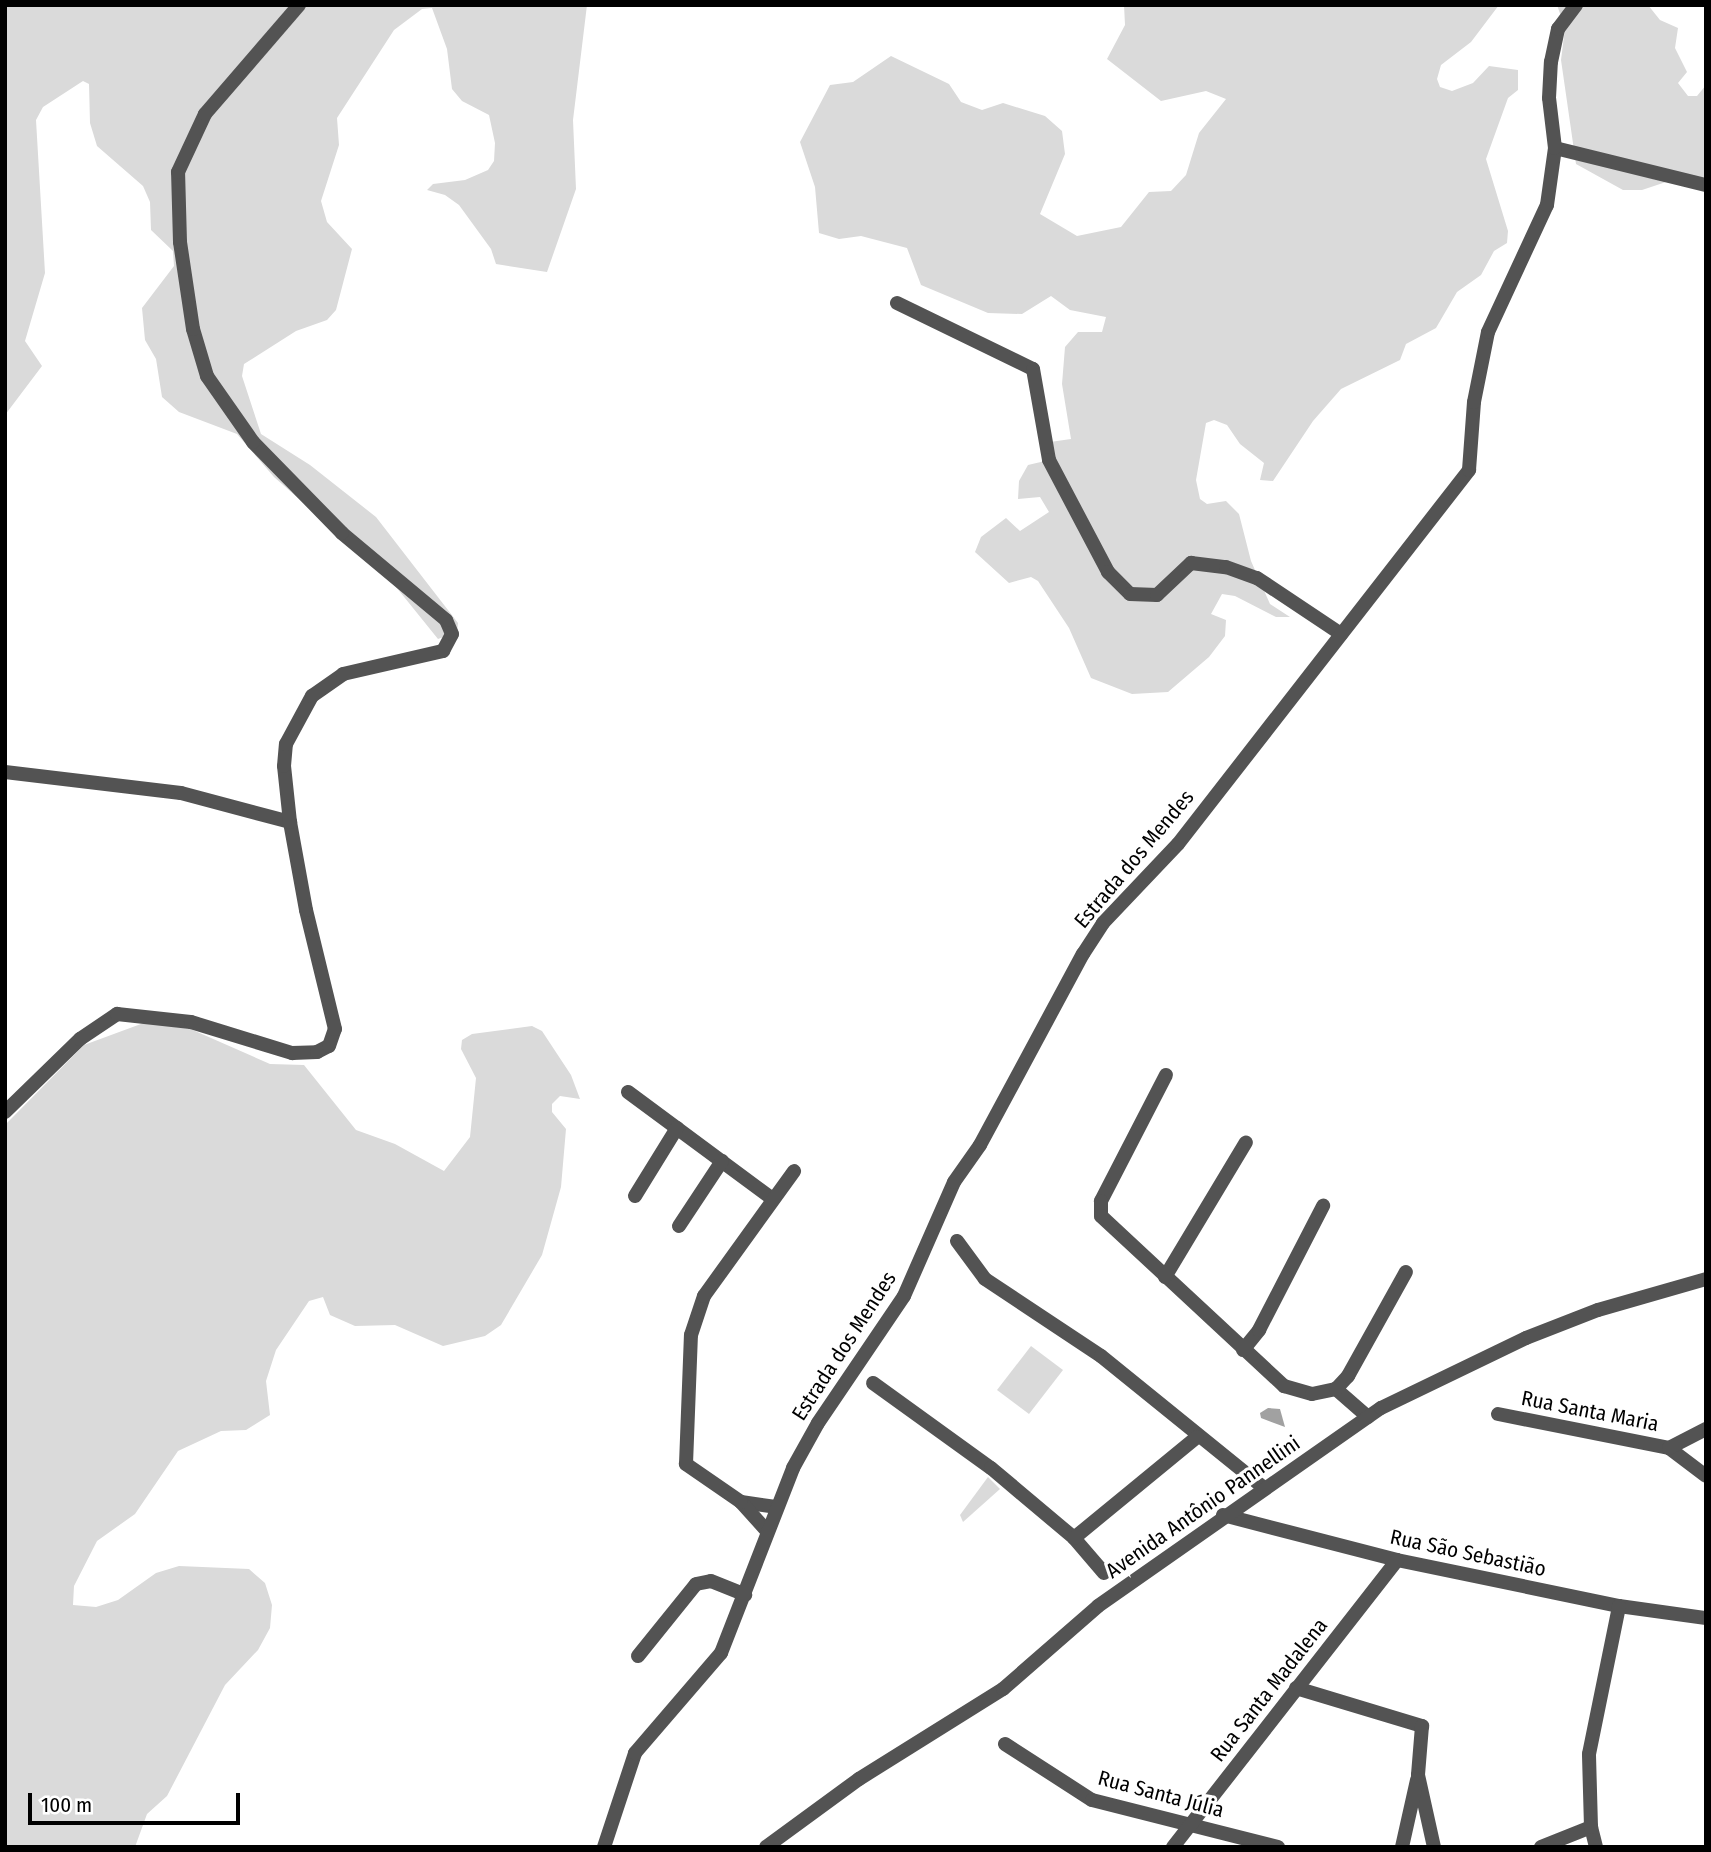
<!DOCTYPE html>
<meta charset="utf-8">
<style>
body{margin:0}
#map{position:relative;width:1711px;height:1852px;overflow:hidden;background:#fff;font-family:"Fira Sans Condensed",sans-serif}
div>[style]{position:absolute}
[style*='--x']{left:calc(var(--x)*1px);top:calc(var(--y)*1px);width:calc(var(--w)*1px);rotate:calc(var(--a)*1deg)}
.green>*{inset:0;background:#dadada}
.water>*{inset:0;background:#a1a1a1}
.street>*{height:14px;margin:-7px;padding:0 7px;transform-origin:7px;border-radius:7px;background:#535353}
span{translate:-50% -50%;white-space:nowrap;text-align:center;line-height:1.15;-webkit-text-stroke:6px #fff;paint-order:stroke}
.street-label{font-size:21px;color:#000}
.frame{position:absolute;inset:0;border:7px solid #000;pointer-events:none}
.scale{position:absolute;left:28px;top:1793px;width:212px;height:32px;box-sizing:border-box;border:4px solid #000;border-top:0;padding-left:9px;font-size:21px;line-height:24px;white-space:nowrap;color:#000;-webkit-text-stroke:5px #fff;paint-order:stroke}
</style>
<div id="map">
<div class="green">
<i style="clip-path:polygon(5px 5px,587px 5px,573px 120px,576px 189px,547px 272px,496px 264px,491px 249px,459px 205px,445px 195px,427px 190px,433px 184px,465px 180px,488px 170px,494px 161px,495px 143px,489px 115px,462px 101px,452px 89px,447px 49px,432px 8px,422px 9px,394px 30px,337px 118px,339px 145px,321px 201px,327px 222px,352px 249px,336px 310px,327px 320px,296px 331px,244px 364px,242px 376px,261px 434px,310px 465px,376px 517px,458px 623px,457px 632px,438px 639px,388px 577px,274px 477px,237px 434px,179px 412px,162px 397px,156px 359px,145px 340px,142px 308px,174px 266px,173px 251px,151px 230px,150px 202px,143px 186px,97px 146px,90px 123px,89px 84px,83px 81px,43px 107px,36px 120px,45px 273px,25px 341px,42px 366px,5px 415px)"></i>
<i style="clip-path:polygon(1124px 5px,1499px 5px,1471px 42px,1441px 65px,1437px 79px,1440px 87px,1452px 91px,1473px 83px,1489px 66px,1518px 70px,1518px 90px,1508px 98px,1486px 159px,1508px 231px,1507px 243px,1494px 251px,1481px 275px,1457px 292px,1436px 328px,1406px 344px,1400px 360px,1341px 389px,1313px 421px,1273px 481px,1260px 480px,1264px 463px,1240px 444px,1227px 425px,1214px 420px,1206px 423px,1196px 480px,1200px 499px,1207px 504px,1226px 501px,1239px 514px,1251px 561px,1270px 604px,1290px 617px,1276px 617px,1235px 596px,1222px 594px,1211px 614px,1226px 620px,1225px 636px,1209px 657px,1168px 692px,1132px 694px,1091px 678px,1069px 628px,1038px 581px,1031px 577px,1009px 583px,975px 552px,981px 537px,1006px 518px,1020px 531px,1049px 512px,1040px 497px,1018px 499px,1019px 481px,1028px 465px,1045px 461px,1050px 442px,1071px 439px,1062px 384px,1065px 347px,1078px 332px,1102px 332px,1106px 317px,1070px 310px,1051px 296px,1022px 314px,988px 313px,921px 285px,907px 248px,861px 236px,839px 239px,819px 233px,815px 187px,800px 142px,830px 85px,853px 82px,891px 56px,949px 84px,961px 102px,982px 110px,1003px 103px,1045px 116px,1062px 131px,1065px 154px,1040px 214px,1077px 236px,1121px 227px,1149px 192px,1171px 191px,1186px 175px,1199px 133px,1226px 99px,1206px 91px,1161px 101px,1107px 59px,1125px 25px)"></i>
<i style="clip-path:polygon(1557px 5px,1648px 5px,1660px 20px,1678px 28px,1675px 48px,1687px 72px,1678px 83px,1688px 96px,1697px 96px,1706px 85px,1706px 184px,1681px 177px,1642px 190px,1623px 190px,1576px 164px,1561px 60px,1565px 28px)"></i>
<i style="clip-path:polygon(170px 1020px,270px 1064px,304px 1065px,356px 1130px,395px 1144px,444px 1171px,470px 1137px,476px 1078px,461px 1049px,462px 1040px,472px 1034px,532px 1026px,542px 1031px,571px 1075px,580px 1099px,560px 1096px,552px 1104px,552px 1112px,566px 1129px,561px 1187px,542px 1255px,501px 1325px,485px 1336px,443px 1346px,395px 1325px,355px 1326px,330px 1315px,323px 1297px,309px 1301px,276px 1350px,266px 1381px,270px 1415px,246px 1430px,221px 1431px,178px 1451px,135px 1514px,97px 1541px,74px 1586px,73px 1605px,96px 1607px,118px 1600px,156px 1573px,179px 1566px,249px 1569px,265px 1583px,272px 1605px,270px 1628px,258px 1650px,225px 1685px,167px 1796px,147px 1814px,135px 1847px,5px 1847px,5px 1125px,84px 1045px,149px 1021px)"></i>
<i style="clip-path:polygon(1031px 1346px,1063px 1370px,1029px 1414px,997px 1390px)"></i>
<i style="clip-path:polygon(988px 1477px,1000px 1489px,963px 1522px,960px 1515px)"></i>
</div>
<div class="water">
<i style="clip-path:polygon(1268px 1408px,1280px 1409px,1285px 1427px,1261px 1418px,1260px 1413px)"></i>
</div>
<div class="street">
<i style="--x:1555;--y:148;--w:155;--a:13.8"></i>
<i style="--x:897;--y:303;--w:151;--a:25.9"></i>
<i style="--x:1033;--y:369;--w:92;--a:80"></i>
<i style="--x:1049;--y:460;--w:127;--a:62.2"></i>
<i style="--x:1108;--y:572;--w:31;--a:45"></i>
<i style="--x:1130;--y:594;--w:27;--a:2"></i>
<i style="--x:1157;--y:595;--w:47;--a:-43.3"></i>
<i style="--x:1191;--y:563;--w:35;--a:7"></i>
<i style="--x:1226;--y:567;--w:33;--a:20"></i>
<i style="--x:1257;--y:578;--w:101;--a:33.7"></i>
<i style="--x:5;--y:772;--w:177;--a:6.8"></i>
<i style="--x:181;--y:793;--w:113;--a:14.9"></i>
<i style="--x:1166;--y:1075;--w:142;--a:117.3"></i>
<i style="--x:1101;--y:1201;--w:15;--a:90"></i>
<i style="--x:1101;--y:1216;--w:250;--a:42.9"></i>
<i style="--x:1284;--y:1386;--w:29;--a:16"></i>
<i style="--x:1312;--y:1394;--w:25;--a:-12"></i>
<i style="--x:628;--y:1092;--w:178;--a:36.5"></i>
<i style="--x:5;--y:1112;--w:105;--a:-44.2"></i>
<i style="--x:80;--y:1039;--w:45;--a:-34"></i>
<i style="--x:117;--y:1014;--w:74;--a:6.2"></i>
<i style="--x:191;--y:1022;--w:106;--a:17.1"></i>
<i style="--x:292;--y:1053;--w:25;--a:-2"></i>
<i style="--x:317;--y:1052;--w:13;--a:-27"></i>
<i style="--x:329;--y:1046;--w:18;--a:-71"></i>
<i style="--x:335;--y:1029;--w:122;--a:-103.7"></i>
<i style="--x:306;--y:910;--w:89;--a:-100.3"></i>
<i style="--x:290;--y:822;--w:56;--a:-96.1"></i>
<i style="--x:284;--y:766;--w:22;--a:-85"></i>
<i style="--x:286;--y:744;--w:55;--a:-61.6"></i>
<i style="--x:312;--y:696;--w:38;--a:-35"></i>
<i style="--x:343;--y:674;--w:103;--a:-13"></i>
<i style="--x:443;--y:651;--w:19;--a:-62"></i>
<i style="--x:452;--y:634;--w:15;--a:-113"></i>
<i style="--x:446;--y:620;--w:136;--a:-140.1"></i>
<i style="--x:342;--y:533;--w:127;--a:-134.4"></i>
<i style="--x:253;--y:442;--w:80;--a:-124.9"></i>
<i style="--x:207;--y:376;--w:49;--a:-106.6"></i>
<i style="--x:193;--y:329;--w:88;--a:-98.5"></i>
<i style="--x:180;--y:242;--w:70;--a:-91.6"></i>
<i style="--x:178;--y:172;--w:64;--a:-65"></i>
<i style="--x:205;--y:114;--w:144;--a:-49.2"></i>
<i style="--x:635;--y:1196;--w:80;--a:-58.3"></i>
<i style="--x:679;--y:1226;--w:78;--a:-56.5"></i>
<i style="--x:957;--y:1241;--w:47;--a:53.6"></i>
<i style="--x:985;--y:1279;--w:139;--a:33.6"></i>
<i style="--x:1101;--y:1356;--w:210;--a:39"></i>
<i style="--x:1165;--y:1277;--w:157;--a:-59"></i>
<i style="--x:1243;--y:1350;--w:26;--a:-51"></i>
<i style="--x:1259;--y:1330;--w:140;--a:-62.7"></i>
<i style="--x:873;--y:1383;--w:145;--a:35.8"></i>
<i style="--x:991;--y:1468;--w:109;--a:40.1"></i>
<i style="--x:1074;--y:1538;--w:46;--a:49.4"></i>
<i style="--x:1498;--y:1414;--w:174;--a:11.2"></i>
<i style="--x:1669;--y:1448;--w:46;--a:37.1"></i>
<i style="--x:1368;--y:1417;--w:43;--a:-138.8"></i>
<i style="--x:1336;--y:1389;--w:18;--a:-47"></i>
<i style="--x:1348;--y:1376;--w:119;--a:-60.9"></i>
<i style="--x:1669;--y:1448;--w:42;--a:-27.2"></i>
<i style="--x:741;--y:1502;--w:35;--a:8"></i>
<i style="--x:1223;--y:1515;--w:180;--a:14.5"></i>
<i style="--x:1397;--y:1560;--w:227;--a:11.7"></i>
<i style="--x:1619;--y:1606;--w:88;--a:7.9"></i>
<i style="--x:767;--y:1531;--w:39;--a:-132"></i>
<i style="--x:741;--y:1502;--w:67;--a:-145.4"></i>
<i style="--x:686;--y:1464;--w:129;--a:-87.8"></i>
<i style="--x:691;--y:1335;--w:41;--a:-71.6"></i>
<i style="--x:704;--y:1296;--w:154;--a:-54.2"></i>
<i style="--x:1074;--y:1538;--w:159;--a:-39.4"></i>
<i style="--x:638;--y:1656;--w:92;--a:-51.1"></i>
<i style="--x:696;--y:1584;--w:15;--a:-11"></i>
<i style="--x:711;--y:1581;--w:37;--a:22"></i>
<i style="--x:1296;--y:1688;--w:132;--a:16.8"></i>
<i style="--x:1422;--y:1726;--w:49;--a:94.7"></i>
<i style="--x:1418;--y:1775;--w:74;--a:77.5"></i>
<i style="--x:1005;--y:1744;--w:103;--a:32.8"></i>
<i style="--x:1092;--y:1800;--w:192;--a:14.2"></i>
<i style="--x:604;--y:1847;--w:99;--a:-71.7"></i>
<i style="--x:635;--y:1753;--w:132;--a:-49.3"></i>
<i style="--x:721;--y:1653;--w:199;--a:-68.7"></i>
<i style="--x:793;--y:1468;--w:51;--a:-60.9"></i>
<i style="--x:818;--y:1423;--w:153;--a:-55.9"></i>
<i style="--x:904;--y:1296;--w:124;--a:-66.3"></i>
<i style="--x:954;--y:1182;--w:45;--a:-54.9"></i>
<i style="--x:980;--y:1145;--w:217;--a:-61.7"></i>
<i style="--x:1083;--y:954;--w:37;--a:-57"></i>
<i style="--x:1103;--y:923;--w:109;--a:-46.5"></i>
<i style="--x:1178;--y:844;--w:474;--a:-52.1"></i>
<i style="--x:1469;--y:470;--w:68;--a:-85.8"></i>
<i style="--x:1474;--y:402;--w:71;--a:-78.7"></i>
<i style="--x:1488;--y:332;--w:140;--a:-65.1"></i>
<i style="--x:1547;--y:205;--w:58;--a:-82"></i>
<i style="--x:1555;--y:148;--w:50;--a:-96.8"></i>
<i style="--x:1549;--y:98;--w:36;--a:-87"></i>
<i style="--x:1551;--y:62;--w:34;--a:-78"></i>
<i style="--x:1558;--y:29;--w:30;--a:-53"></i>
<i style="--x:766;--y:1847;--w:115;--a:-36.2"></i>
<i style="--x:859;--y:1779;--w:170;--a:-32"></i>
<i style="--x:1003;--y:1689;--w:126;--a:-41.1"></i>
<i style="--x:1098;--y:1606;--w:345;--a:-35"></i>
<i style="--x:1381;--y:1408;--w:161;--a:-25.8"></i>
<i style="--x:1526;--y:1338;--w:77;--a:-21.3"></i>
<i style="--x:1598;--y:1310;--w:112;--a:-16"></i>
<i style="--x:1173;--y:1847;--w:364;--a:-52"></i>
<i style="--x:1402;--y:1847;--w:69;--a:-77.4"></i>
<i style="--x:1541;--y:1847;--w:54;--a:-21.8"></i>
<i style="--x:1596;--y:1847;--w:21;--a:-104"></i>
<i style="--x:1591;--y:1827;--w:73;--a:-91.6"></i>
<i style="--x:1589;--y:1754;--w:151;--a:-78.5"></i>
</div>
<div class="street-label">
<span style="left:1134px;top:859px;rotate:-50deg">Estrada dos Mendes</span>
<span style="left:844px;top:1346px;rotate:-57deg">Estrada dos Mendes</span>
<span style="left:1590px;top:1411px;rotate:11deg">Rua Santa Maria</span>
<span style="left:1203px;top:1507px;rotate:-35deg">Avenida Antônio Pannellini</span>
<span style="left:1468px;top:1553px;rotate:12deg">Rua São Sebastião</span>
<span style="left:1269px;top:1690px;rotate:-52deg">Rua Santa Madalena</span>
<span style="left:1161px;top:1794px;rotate:15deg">Rua Santa Júlia</span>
</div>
<div class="frame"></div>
<div class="scale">100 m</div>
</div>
